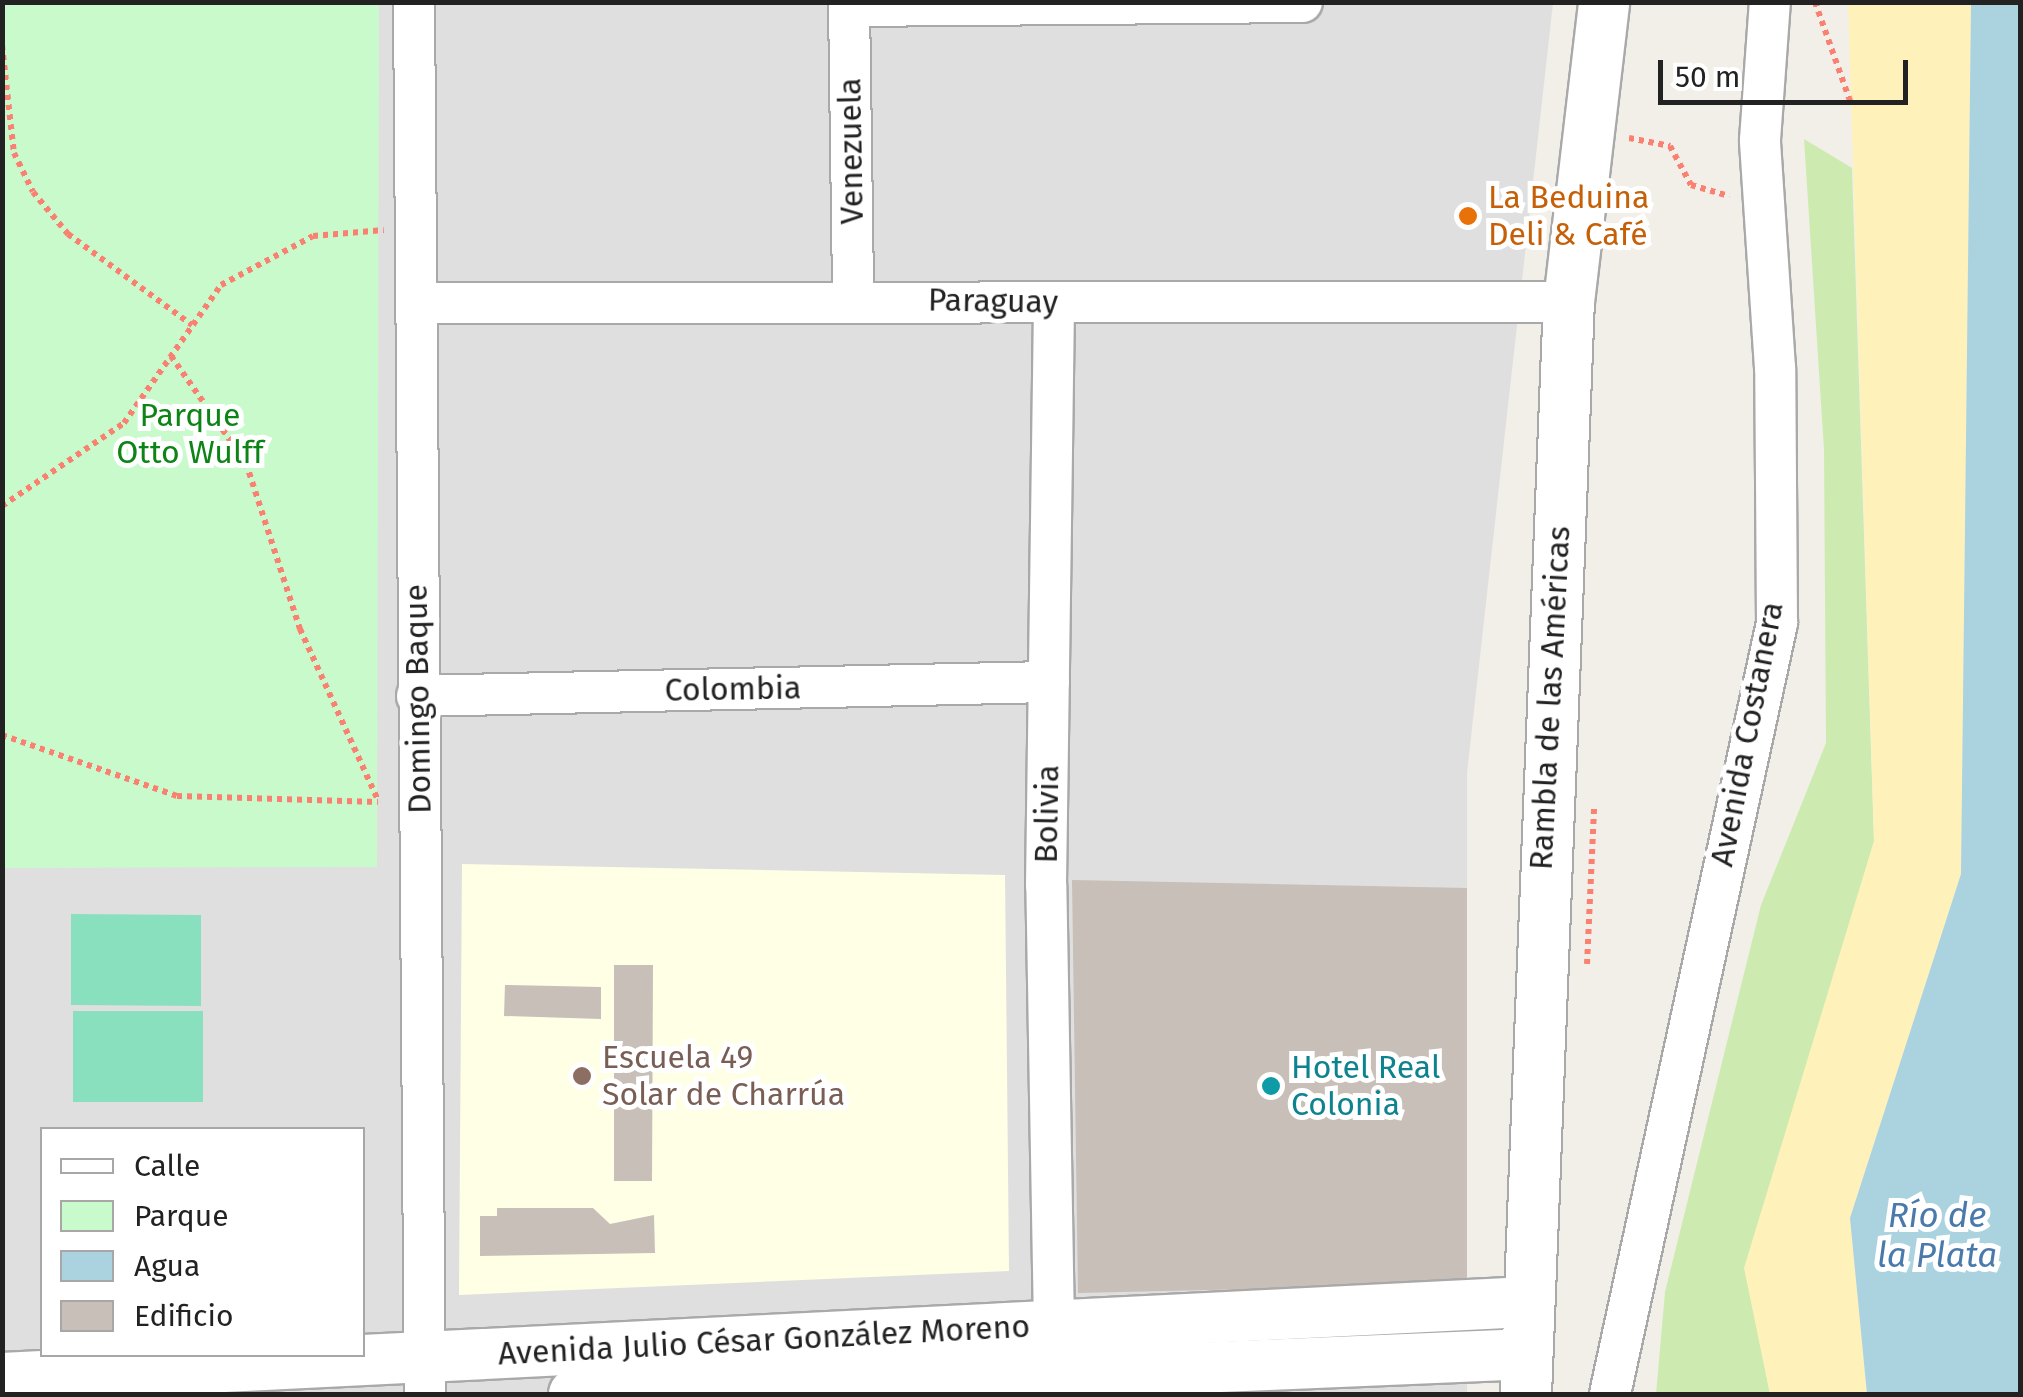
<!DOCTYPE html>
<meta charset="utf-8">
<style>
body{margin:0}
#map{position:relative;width:2023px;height:1397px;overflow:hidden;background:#f2efe9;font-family:"Fira Sans",sans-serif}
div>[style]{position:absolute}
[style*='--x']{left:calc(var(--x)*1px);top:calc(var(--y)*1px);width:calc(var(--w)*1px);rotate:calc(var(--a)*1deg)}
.residential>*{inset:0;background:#e0dfdf}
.education>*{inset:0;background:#ffffe5}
.grass>*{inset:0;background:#cdebb0}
.sand>*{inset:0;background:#fff1ba}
.park>*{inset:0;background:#c8facc}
.pitch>*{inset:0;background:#88e0be}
.water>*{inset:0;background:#aad3df}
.building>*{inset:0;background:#c7bfb8}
.path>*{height:6px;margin-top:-3px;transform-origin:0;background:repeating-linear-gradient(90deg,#fa8072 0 5px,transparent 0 10px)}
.roads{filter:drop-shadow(2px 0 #a9a9a9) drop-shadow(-2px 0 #a9a9a9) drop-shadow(0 2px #a9a9a9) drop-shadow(0 -2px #a9a9a9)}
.minor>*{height:40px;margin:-20px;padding:0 20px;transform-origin:20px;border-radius:20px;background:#fff}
.tertiary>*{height:50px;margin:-25px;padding:0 25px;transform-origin:25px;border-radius:25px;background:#fff}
.dots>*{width:28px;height:28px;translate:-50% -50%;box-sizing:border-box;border:5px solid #fff;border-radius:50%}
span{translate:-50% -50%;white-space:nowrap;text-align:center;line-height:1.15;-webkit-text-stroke:10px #fff;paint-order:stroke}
.street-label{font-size:32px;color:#222}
.food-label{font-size:32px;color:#c56008}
.left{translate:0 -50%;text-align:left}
.park-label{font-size:32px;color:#0c8416}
.education-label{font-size:32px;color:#785e54}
.culture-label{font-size:32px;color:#0d838f}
.water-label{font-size:35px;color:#4a7aab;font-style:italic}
.frame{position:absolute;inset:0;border:5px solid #222;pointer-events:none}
.legend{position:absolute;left:40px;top:1127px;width:325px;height:230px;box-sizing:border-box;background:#fff;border:2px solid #a7a7a7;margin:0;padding:12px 18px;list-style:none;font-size:30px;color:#222}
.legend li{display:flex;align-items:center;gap:20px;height:50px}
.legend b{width:50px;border:2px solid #a7a7a7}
.scale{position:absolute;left:1658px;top:60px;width:250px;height:45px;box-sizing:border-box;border:5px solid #222;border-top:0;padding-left:12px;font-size:30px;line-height:35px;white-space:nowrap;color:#222;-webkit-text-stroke:8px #fff;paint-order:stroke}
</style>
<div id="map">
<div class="residential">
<i style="clip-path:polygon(evenodd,3px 3px,1553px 3px,1467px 773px,1467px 1394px,3px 1394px,3px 3px,42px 1130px,362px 1130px,362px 1354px,42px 1354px,42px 1130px)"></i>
</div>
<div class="education">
<i style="clip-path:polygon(462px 864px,1005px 875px,1009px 1271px,459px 1295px)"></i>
</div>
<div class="grass">
<i style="clip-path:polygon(1804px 139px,1852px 168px,1874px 842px,1745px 1268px,1770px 1394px,1656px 1394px,1665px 1292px,1761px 905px,1826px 743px,1824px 450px)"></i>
</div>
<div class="sand">
<i style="clip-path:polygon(1848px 3px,1971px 3px,1961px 874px,1850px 1218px,1867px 1394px,1770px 1394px,1744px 1268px,1874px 841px)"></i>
</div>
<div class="park">
<i style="clip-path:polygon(2px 3px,379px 3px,377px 867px,3px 868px)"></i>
</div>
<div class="pitch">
<i style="clip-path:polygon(71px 914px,201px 915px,201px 1006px,71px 1005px)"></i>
<i style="clip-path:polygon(73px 1011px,203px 1011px,203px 1102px,73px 1102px)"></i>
</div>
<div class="water">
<i style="clip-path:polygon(1971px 3px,2020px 3px,2020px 1394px,1867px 1394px,1850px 1218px,1961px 874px)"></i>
</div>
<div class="building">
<i style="clip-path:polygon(1072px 880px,1467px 888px,1467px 1284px,1078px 1293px)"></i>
<i style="clip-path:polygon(614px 965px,653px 965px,652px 1181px,614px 1181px)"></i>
<i style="clip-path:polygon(505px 985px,601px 987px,601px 1019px,504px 1016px)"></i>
<i style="clip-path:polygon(497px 1208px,593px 1208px,610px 1224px,654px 1215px,655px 1253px,480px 1256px,480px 1216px,497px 1216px)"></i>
</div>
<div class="path">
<i style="--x:1815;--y:2;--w:105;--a:70.5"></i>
<i style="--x:2;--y:45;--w:109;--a:83.7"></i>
<i style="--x:14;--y:153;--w:43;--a:64"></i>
<i style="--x:33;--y:192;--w:55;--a:50.2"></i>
<i style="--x:68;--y:234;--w:154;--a:36.3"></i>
<i style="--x:1629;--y:138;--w:42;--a:11"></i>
<i style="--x:1670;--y:146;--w:44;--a:61.7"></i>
<i style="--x:1691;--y:185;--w:40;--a:16"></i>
<i style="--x:171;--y:356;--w:131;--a:55"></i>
<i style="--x:246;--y:463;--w:175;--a:72"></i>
<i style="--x:300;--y:629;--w:190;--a:65.5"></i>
<i style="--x:2;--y:506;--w:148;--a:-34.2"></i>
<i style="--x:124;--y:423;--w:169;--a:-54.9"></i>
<i style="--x:221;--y:285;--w:104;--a:-28"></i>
<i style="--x:313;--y:236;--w:71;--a:-4.8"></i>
<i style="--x:2;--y:735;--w:185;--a:19.2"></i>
<i style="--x:177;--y:796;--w:201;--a:1.7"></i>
<i style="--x:1587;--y:964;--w:157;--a:-87.4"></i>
</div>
<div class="roads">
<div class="minor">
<i style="--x:414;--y:2;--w:1392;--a:89.55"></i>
<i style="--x:849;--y:2;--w:297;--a:89.2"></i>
<i style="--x:849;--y:6;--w:453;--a:-0.5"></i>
<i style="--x:416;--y:303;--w:1153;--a:-0.05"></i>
<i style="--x:417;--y:696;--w:632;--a:-1.27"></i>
<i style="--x:1054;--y:1326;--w:441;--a:-91"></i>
<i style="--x:1046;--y:885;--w:583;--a:-89.21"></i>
<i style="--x:1610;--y:1394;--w:789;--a:-77.78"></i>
<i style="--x:1777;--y:623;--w:255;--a:-90.4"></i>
<i style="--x:1775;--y:368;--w:228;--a:-93.8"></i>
<i style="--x:1760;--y:140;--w:138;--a:-85.9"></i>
</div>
<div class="tertiary">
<i style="--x:2;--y:1378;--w:1526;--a:-2.85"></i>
<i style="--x:574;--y:1394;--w:954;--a:-2.4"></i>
<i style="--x:1526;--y:1394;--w:1093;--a:-87.75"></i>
<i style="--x:1569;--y:302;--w:302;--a:-83.3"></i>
</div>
</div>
<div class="dots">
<i style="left:1468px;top:216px;background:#e8710a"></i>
<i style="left:582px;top:1076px;background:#8d6e63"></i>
<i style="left:1271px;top:1086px;background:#0f9aa8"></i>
</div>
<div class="street-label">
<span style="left:851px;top:151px;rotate:-91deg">Venezuela</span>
<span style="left:993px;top:301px;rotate:1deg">Paraguay</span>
<span style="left:733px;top:689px;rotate:-1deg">Colombia</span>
<span style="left:1550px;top:698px;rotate:-87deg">Rambla de las Américas</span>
<span style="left:418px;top:699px;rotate:-91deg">Domingo Baque</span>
<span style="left:1747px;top:734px;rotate:-79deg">Avenida Costanera</span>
<span style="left:1047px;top:814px;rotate:-89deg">Bolivia</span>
<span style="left:764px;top:1340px;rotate:-3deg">Avenida Julio César González Moreno</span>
</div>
<div class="food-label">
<span class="left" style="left:1488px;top:216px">La Beduina<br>Deli &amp; Café</span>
</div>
<div class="park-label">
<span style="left:190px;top:434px">Parque<br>Otto Wulff</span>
</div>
<div class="education-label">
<span class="left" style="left:602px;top:1076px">Escuela 49<br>Solar de Charrúa</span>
</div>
<div class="culture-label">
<span class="left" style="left:1291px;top:1086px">Hotel Real<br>Colonia</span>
</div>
<div class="water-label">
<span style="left:1937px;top:1235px">Río de<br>la Plata</span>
</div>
<div class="frame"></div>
<ul class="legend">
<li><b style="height:12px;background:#fff"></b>Calle</li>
<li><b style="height:28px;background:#c8facc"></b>Parque</li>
<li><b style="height:28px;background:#aad3df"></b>Agua</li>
<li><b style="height:28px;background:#c7bfb8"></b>Edificio</li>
</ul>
<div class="scale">50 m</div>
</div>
